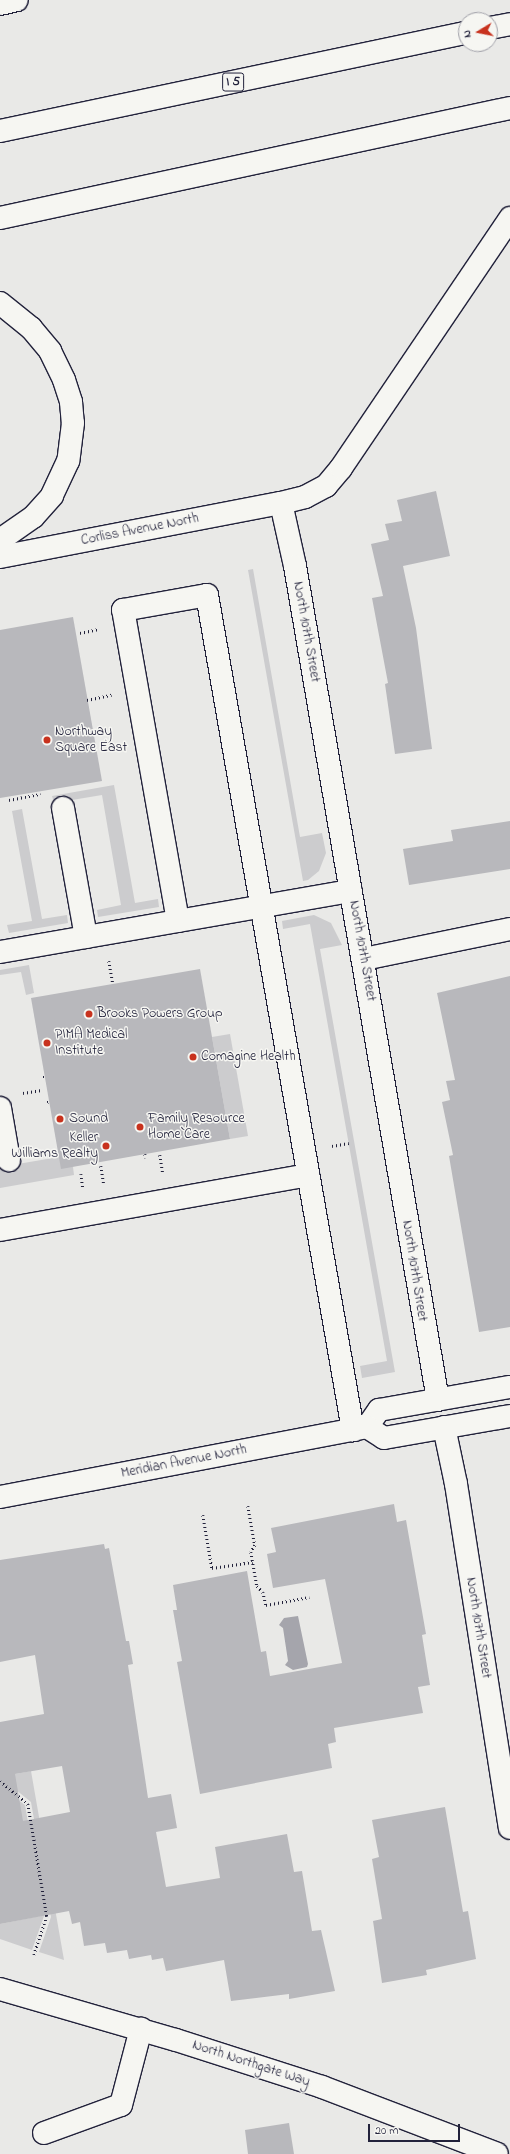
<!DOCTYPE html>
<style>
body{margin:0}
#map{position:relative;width:510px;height:2154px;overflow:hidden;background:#e9e9e7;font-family:"Indie Flower",sans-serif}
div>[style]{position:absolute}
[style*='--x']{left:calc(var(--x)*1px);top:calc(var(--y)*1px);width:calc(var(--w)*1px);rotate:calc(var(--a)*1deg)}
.green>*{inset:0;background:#ccccce}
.water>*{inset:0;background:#a5a5ac}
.building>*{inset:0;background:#b8b8bc}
.path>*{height:2.5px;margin-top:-1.25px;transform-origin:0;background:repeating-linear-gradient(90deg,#22223b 0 1px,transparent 0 4px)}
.roads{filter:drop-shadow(1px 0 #22223b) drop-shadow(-1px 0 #22223b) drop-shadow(0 1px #22223b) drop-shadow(0 -1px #22223b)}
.minor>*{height:22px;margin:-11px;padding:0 11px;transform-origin:11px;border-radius:11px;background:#f6f6f2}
.major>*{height:22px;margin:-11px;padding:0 11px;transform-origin:11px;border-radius:11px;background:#f6f6f2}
.highway>*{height:22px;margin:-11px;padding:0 11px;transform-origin:11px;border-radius:11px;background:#f6f6f2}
.dots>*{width:11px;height:11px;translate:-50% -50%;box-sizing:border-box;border:2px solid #f6f6f2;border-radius:50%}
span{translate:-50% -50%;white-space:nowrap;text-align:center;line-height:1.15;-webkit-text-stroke:3px #f6f6f2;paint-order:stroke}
.shield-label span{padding:1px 3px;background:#f6f6f2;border:1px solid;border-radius:3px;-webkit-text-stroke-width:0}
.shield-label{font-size:13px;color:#22223b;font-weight:700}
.street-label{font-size:14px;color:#22223b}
.poi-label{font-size:14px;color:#22223b}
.left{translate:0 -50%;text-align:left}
.right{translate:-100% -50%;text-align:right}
.north{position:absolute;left:458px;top:12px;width:40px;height:40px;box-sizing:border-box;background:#f6f6f2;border:1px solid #a1a1a9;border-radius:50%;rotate:260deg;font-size:11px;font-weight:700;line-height:16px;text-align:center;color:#22223b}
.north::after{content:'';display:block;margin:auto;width:14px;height:18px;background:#c8321e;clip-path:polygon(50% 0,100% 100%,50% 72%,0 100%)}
.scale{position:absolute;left:368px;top:2124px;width:92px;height:18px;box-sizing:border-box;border:2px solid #22223b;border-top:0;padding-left:5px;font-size:12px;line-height:14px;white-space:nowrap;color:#22223b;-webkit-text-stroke:3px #f6f6f2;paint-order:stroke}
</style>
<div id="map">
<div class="green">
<i style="clip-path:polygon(253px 569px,300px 837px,322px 833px,326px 853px,319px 871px,308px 880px,303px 881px,248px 570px)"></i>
<i style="clip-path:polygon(114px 785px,135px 903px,158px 899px,159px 907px,98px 917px,97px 910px,121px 905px,102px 795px,54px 803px,52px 796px)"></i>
<i style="clip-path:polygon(22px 809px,42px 919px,67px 915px,68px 923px,9px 933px,7px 925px,32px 921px,12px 811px)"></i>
<i style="clip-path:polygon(314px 915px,331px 923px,342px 945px,320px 949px,395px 1372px,362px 1378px,360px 1366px,387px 1361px,365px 1236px,310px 924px,283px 929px,282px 921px)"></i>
<i style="clip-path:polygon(29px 965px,34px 993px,26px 995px,21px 972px,0 975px,0 970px)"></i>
<i style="clip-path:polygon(230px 1034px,248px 1136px,230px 1139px,212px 1037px)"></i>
<i style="clip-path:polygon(59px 1157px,73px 1167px,74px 1175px,0 1188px,0 1167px)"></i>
<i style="clip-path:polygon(31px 1771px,64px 1960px,39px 1952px,51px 1917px,31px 1802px,0 1777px)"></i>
<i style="clip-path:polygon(0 1786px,25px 1805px,44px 1916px,32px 1950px,0 1939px,0 1924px,40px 1916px)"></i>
</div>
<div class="water">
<i style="clip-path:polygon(298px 1616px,308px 1664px,307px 1667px,293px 1670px,285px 1665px,288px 1661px,283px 1628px,279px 1625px,284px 1618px)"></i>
</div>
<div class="building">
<i style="clip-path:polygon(436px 491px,450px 556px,403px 566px,416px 628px,432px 749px,395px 754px,385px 684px,388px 683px,372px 598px,383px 596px,371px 544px,389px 540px,385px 524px,402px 521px,397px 500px)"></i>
<i style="clip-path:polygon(73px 617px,102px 781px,0 798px,0 630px)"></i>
<i style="clip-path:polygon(510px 821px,510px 869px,409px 885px,403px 849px,453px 841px,451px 830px)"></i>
<i style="clip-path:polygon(200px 969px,230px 1139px,61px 1169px,31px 998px)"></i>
<i style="clip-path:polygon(510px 976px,510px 1327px,479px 1332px,449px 1156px,453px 1155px,442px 1102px,450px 1100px,446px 1081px,455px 1080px,437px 993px)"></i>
<i style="clip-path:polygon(394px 1504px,397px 1522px,406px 1520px,426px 1634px,422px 1635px,430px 1685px,418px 1687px,423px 1713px,334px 1728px,336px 1742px,328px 1744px,332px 1768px,200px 1794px,177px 1662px,182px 1661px,173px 1610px,177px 1610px,173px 1585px,247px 1571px,261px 1652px,266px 1651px,270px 1676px,342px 1663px,325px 1579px,273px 1588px,267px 1554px,276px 1552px,271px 1528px)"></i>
<i style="clip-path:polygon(evenodd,104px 1544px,105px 1549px,109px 1548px,126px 1641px,129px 1641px,133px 1664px,128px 1665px,148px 1798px,171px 1794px,177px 1828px,156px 1832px,166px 1887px,220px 1878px,215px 1847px,287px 1834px,294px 1872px,302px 1871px,312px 1931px,321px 1930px,335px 1991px,289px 1999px,289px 1994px,231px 2001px,224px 1960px,166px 1971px,163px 1958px,152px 1960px,151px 1955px,129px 1959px,127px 1950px,107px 1953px,105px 1943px,84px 1946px,80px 1922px,72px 1924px,69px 1911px,0 1924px,0 1722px,44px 1714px,35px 1655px,0 1662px,0 1560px,104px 1544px,62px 1766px,70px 1812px,23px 1821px,15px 1774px,62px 1766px)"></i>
<i style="clip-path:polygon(445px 1807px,463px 1912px,468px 1911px,476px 1959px,426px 1970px,427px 1975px,382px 1983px,373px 1921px,382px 1919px,372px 1859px,379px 1857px,372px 1820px)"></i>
<i style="clip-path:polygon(289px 2123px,294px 2154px,248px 2154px,245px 2130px)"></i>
</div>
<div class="path">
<i style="--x:80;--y:633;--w:19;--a:-12"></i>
<i style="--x:87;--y:700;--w:25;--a:-12"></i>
<i style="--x:9;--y:800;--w:32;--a:-11"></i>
<i style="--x:109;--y:961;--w:23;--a:80"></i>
<i style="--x:43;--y:1077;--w:2;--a:0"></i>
<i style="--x:23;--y:1093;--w:19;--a:-9"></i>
<i style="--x:47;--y:1102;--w:2;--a:-27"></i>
<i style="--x:332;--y:1146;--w:17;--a:-10"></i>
<i style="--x:145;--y:1154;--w:4;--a:76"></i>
<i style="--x:160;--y:1155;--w:18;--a:81"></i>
<i style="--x:101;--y:1166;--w:19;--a:81"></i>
<i style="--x:81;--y:1174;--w:14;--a:82"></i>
<i style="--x:248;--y:1506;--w:40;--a:80"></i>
<i style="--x:255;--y:1545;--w:8;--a:120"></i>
<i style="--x:251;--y:1552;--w:35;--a:80"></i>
<i style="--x:257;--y:1586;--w:8;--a:45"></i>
<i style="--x:263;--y:1592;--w:13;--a:77"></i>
<i style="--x:266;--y:1605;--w:44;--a:-10.5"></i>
<i style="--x:203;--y:1515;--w:54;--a:80.4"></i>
<i style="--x:212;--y:1568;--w:41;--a:-8.3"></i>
<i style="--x:0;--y:1781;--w:36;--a:39"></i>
<i style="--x:28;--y:1804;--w:114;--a:80.4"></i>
<i style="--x:47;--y:1916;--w:41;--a:108.4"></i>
</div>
<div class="roads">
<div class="minor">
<i style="--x:0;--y:557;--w:286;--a:-10.9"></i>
<i style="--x:281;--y:503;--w:65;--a:77.5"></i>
<i style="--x:295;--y:566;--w:846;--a:80.27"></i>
<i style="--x:63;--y:808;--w:131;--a:79.9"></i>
<i style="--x:178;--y:921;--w:316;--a:-100"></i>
<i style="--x:123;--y:610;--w:85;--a:-10.1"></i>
<i style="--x:207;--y:595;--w:848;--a:80.08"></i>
<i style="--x:0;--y:952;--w:356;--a:-9.9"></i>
<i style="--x:364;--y:959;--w:149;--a:-11.6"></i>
<i style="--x:0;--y:1108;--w:53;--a:80.2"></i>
<i style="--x:0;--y:1230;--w:313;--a:-10.1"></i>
<i style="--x:367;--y:1427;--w:21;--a:-55"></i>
<i style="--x:379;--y:1410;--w:133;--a:-10"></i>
<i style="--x:444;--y:1427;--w:58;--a:78.1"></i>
<i style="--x:456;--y:1484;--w:348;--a:81.1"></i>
<i style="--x:0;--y:1497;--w:374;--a:-10.8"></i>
<i style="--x:367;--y:1427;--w:20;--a:33"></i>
<i style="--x:384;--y:1438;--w:128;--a:-9.9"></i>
<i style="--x:44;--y:2133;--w:82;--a:-20"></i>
<i style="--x:121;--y:2105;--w:79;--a:-75.3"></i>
</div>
<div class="major">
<i style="--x:0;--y:1989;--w:183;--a:16.2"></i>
<i style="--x:176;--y:2040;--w:153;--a:17.8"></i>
<i style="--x:322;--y:2087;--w:187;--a:20.9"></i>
</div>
<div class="highway">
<i style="--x:0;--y:4;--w:17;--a:-13"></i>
<i style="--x:490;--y:28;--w:20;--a:-11"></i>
<i style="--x:0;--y:131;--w:476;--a:-11.9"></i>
<i style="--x:0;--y:218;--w:522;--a:-12.17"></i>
<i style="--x:0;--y:303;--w:40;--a:39"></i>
<i style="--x:31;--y:328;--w:30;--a:50"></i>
<i style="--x:50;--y:351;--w:32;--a:64"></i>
<i style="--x:64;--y:380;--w:23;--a:72"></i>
<i style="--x:71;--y:402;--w:21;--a:85"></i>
<i style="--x:73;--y:423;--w:38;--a:97"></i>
<i style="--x:68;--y:461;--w:38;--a:115"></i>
<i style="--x:52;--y:496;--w:28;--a:132"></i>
<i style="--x:33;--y:517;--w:40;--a:145.1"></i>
<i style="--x:281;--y:503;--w:25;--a:-14"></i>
<i style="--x:305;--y:497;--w:24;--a:-28"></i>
<i style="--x:326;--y:486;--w:23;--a:-50"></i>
<i style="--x:341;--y:468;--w:302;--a:-55.9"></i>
</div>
</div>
<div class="dots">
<i style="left:47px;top:740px;background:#c8321e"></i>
<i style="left:89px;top:1014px;background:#c8321e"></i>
<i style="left:47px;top:1043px;background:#c8321e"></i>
<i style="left:193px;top:1057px;background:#c8321e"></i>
<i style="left:60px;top:1119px;background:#c8321e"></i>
<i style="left:140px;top:1127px;background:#c8321e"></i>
<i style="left:106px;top:1146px;background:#c8321e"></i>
</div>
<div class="shield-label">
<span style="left:233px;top:82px">I 5</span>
</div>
<div class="street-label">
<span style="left:140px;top:530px;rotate:-11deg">Corliss Avenue North</span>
<span style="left:306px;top:632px;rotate:80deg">North 107th Street</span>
<span style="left:362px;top:951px;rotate:80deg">North 107th Street</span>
<span style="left:414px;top:1271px;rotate:81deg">North 107th Street</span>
<span style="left:184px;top:1462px;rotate:-11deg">Meridian Avenue North</span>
<span style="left:478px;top:1628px;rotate:81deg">North 107th Street</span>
<span style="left:251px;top:2064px;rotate:18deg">North Northgate Way</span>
</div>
<div class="poi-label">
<span class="left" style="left:55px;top:740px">Northway<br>Square East</span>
<span class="left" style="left:97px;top:1014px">Brooks Powers Group</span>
<span class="left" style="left:55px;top:1043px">PIMA Medical<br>Institute</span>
<span class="left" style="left:201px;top:1057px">Comagine Health</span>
<span class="left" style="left:69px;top:1119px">Sound</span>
<span class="left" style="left:148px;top:1127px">Family Resource<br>Home Care</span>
<span class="right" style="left:98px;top:1146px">Keller<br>Williams Realty</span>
</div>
<div class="north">N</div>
<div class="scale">20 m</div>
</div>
